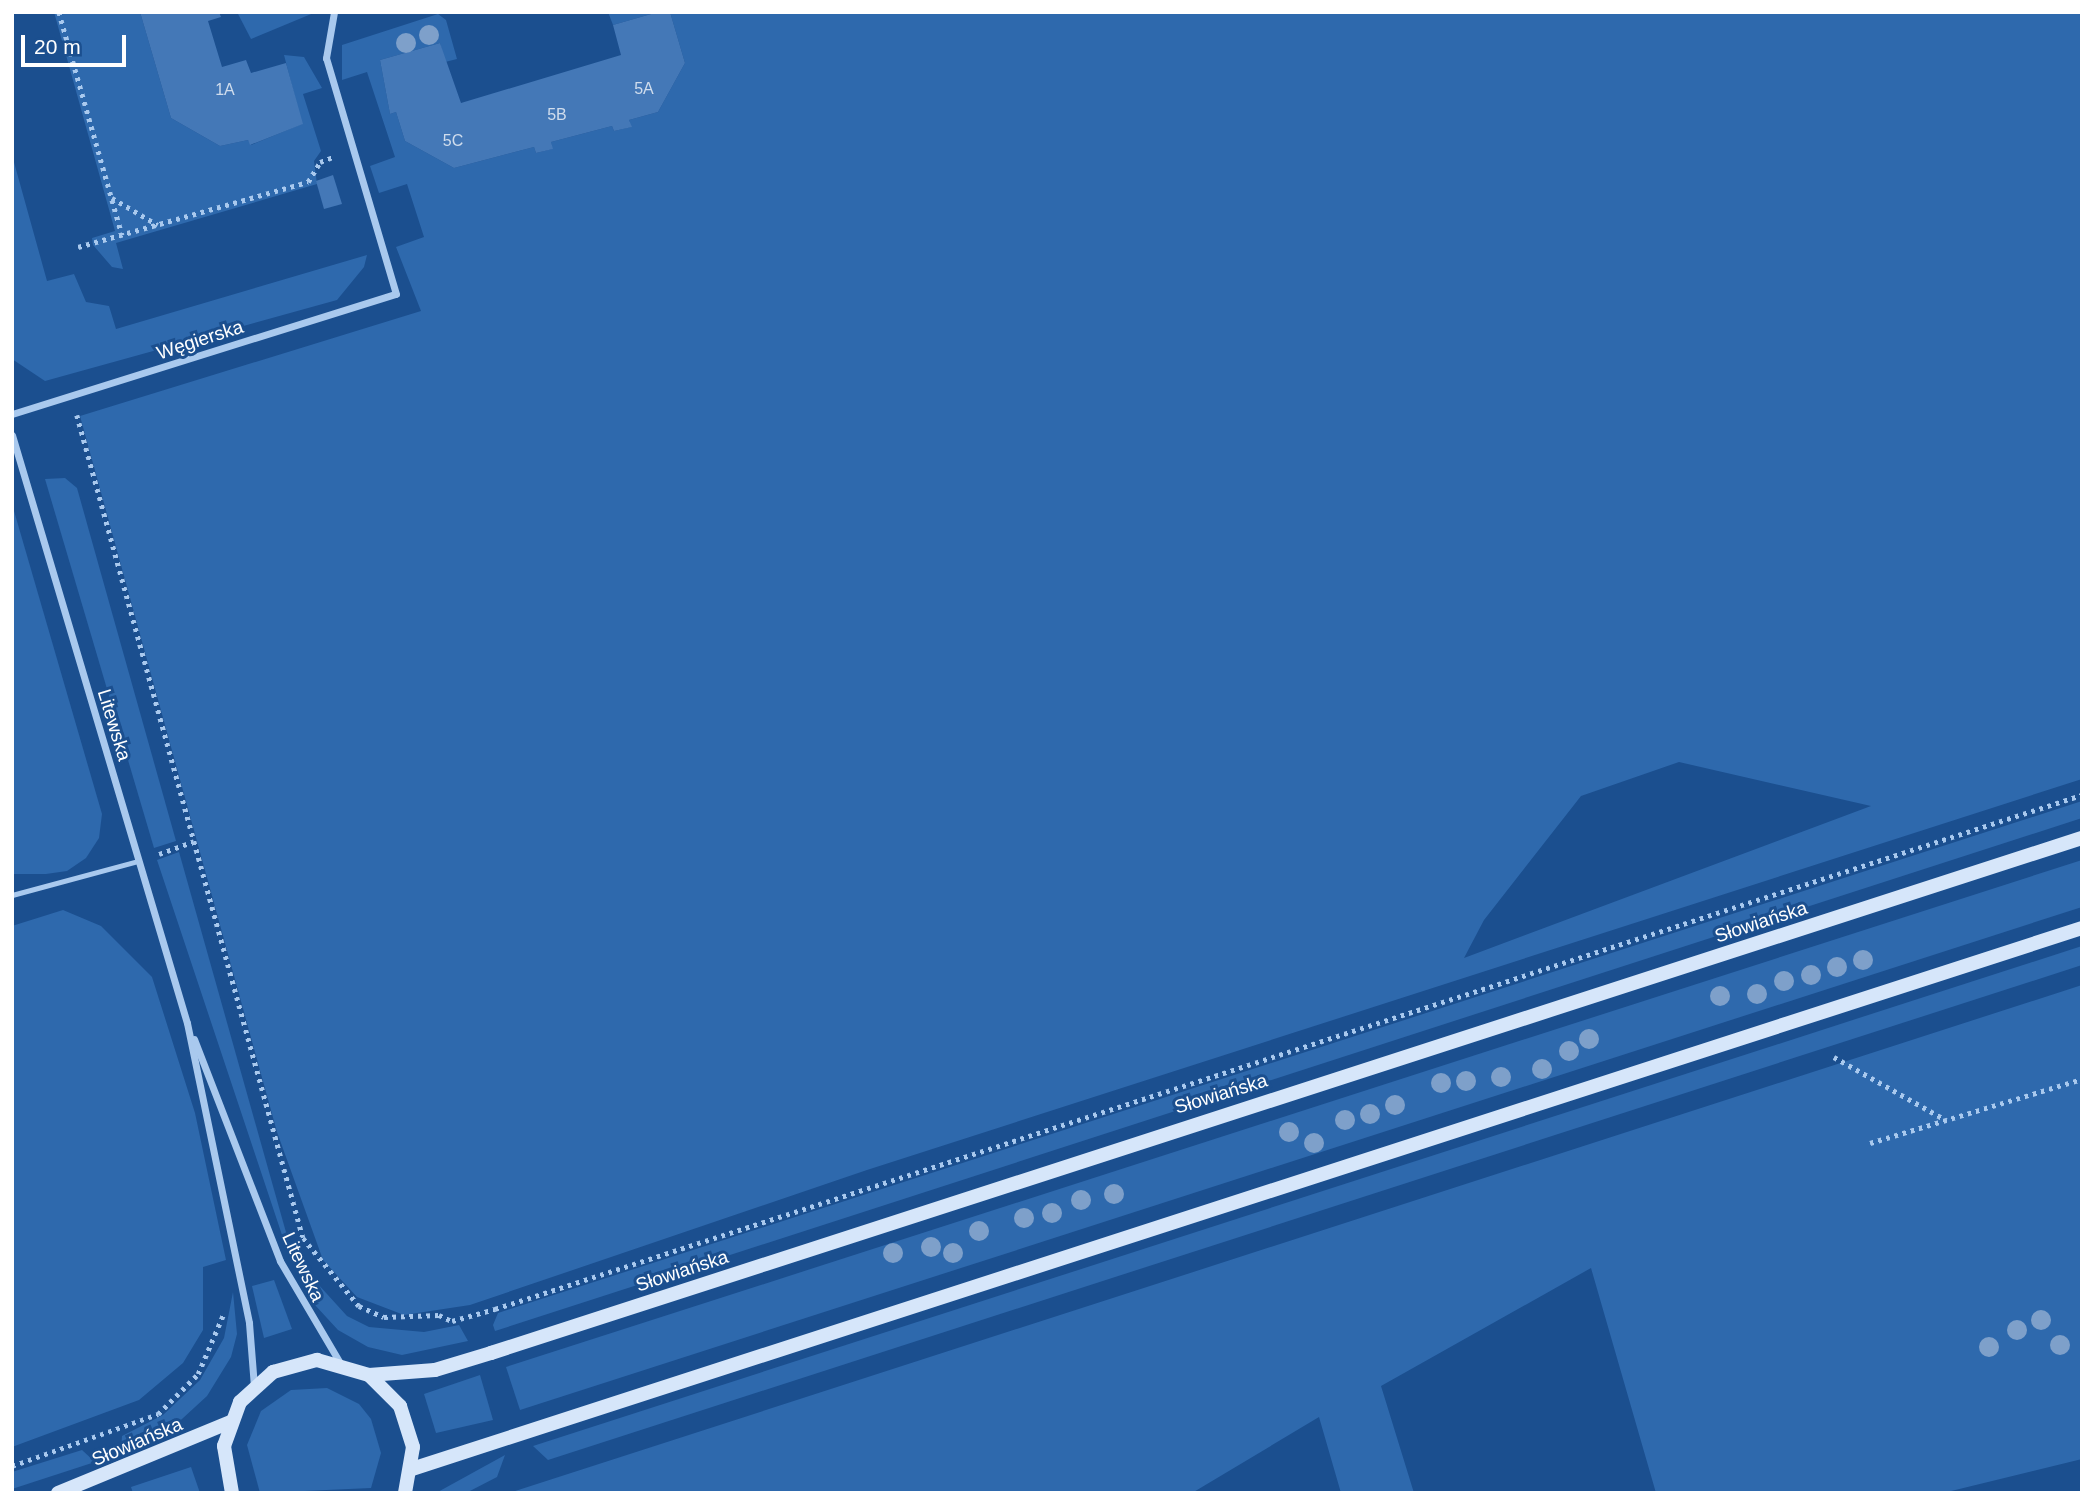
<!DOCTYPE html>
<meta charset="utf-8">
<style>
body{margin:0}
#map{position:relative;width:2094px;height:1505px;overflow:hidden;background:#1b4f8f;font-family:Helvetica,sans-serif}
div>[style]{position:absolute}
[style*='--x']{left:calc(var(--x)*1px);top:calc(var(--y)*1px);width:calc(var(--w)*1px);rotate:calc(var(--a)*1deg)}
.green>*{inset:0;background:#2e69ad}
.building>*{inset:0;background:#4478b7}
.path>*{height:4.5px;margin-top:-2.25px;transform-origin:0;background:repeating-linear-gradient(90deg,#a9c9ee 0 3.5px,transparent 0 8.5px)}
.lane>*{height:5px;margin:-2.5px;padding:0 2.5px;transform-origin:2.5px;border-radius:2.5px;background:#a9c9ee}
.street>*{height:7px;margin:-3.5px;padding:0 3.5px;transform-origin:3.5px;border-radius:3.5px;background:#a9c9ee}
.secondary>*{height:14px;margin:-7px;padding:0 7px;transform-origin:7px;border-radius:7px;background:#d6e6fa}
.trees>*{width:20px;height:20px;margin:-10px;border-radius:50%;background:#7ea0ca}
span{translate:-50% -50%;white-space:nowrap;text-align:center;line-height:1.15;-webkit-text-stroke:6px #1b4f8f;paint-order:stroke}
.number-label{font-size:16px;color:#d0dded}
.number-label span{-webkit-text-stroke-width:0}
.street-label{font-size:19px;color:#fff}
.frame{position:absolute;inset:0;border:14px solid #fff;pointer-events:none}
.scale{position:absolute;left:21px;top:35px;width:105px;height:32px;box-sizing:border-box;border:4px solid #fff;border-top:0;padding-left:9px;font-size:21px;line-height:24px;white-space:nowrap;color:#fff;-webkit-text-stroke:5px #1b4f8f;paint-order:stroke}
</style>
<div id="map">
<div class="green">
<i style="clip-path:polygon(54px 12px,140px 12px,171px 118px,220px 146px,248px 140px,251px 145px,302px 124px,284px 55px,304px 57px,322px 88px,303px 94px,321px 151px,314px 161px,317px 184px,116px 243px,123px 269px,112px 267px,93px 245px,92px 238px,115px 231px)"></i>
<i style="clip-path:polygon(237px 12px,316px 12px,251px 39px)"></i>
<i style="clip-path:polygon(608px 12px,658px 12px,613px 25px)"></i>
<i style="clip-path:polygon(evenodd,670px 12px,2082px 12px,2082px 779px,867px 1170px,470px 1305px,404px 1315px,357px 1297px,323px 1260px,277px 1132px,80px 416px,421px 311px,396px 247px,424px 237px,407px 184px,379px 193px,370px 166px,395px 157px,367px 72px,342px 80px,342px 45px,438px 14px,446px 20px,457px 59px,445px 62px,440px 43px,380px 60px,390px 114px,396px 112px,405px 141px,454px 168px,534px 147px,536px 153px,552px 149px,551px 142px,612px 126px,614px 131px,631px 127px,629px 120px,658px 112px,685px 63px,670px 12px,1679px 762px,1871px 806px,1464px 958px,1484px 920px,1581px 796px,1679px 762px)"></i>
<i style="clip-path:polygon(12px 155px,47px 281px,74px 274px,86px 302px,109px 306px,116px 329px,367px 255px,364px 267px,337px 300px,45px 381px,12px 359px)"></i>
<i style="clip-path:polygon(65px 478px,77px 488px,176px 841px,154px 848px,45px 479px)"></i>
<i style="clip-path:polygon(12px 504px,102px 814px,99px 838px,86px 858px,67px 871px,46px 874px,12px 874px)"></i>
<i style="clip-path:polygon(2082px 801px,2082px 818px,495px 1331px,493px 1325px,498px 1313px)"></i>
<i style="clip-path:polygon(179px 852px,289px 1243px,285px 1244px,157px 860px)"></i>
<i style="clip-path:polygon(2082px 860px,2082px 907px,520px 1410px,506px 1367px)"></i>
<i style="clip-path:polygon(63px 910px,101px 926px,152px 977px,195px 1113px,226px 1260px,203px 1267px,203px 1330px,183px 1363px,139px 1400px,12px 1447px,12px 926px)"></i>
<i style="clip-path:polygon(2082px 946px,2082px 965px,548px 1460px,533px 1446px)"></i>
<i style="clip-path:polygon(2082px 985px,2082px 1459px,1943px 1493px,1656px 1493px,1591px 1268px,1381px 1386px,1414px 1493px,1341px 1493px,1319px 1417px,1192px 1493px,509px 1493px)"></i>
<i style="clip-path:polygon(307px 1272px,347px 1316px,369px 1327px,424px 1332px,459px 1325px,468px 1341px,402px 1355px,368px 1347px,338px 1330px,315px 1305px,299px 1274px)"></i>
<i style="clip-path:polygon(274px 1280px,292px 1329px,264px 1338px,252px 1286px)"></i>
<i style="clip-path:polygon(233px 1292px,237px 1334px,231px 1357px,207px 1396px,170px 1430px,121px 1452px,122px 1436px,163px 1415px,200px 1380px,224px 1338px)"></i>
<i style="clip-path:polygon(480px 1375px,493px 1420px,436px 1433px,424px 1394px)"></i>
<i style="clip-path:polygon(327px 1388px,359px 1404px,371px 1419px,381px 1453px,371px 1488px,260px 1493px,247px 1445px,261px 1411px,291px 1390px)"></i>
<i style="clip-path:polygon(82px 1450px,95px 1462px,12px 1489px,12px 1472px)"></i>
<i style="clip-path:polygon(505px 1455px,497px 1477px,466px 1493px,436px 1493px)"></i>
<i style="clip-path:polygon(191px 1467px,200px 1493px,133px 1493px,131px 1487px)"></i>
</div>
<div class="building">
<i style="clip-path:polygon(140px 12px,219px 12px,221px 17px,208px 21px,222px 67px,246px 60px,251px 73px,286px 63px,303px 124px,250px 145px,248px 140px,220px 146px,171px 118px)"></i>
<i style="clip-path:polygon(658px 12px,670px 12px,685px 63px,658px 112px,629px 120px,632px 127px,614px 131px,612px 126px,551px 142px,553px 149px,536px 153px,534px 147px,454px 168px,405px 141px,396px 112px,390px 114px,380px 60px,440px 43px,461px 103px,621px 55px,613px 25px)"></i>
<i style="clip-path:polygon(333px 175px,342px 204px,324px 209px,316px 181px)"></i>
</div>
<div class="path">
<i style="--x:59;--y:12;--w:232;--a:74.2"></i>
<i style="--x:112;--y:198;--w:53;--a:30.4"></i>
<i style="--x:78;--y:247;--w:239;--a:-15.8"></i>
<i style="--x:308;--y:182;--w:23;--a:-59"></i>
<i style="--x:320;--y:162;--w:14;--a:-21"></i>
<i style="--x:77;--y:415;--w:853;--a:74.64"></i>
<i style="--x:303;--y:1238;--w:88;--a:50.5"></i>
<i style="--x:359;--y:1306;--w:27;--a:24"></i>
<i style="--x:384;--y:1317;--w:55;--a:-2.1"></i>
<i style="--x:439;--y:1315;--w:14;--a:25"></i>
<i style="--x:452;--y:1321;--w:45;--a:-15.6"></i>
<i style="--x:495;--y:1309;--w:1668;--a:-17.95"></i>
<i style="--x:159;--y:854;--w:37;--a:-20"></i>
<i style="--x:1834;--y:1057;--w:129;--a:29.4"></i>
<i style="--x:1870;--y:1143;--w:221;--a:-16.8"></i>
<i style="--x:12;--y:1466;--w:155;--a:-19.6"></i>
<i style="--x:158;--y:1414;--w:57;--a:-45"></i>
<i style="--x:198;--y:1374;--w:64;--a:-67"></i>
</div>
<div class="lane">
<i style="--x:12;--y:895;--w:131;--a:-15.1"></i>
</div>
<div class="street">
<i style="--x:12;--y:414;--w:402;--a:-17.4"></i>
<i style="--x:396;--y:294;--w:246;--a:-106.5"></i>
<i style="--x:326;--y:58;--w:47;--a:-80.1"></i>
<i style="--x:12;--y:435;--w:613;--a:73.43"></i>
<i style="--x:187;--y:1023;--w:306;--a:78.3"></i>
<i style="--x:249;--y:1323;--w:63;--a:85.5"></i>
<i style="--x:194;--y:1039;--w:238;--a:68.8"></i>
<i style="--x:280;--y:1261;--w:118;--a:59.5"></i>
</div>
<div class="secondary">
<i style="--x:369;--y:1375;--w:66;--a:-4.3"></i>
<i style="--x:435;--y:1370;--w:59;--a:-16.9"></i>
<i style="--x:491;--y:1353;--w:1672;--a:-17.94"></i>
<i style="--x:412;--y:1469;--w:1755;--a:-17.95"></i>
<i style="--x:58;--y:1493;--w:186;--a:-22.4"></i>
<i style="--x:232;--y:1493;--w:48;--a:-99.7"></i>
<i style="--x:224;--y:1446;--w:47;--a:-70"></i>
<i style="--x:240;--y:1402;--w:45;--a:-42.3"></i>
<i style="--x:273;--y:1372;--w:46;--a:-15.3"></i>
<i style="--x:317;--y:1360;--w:54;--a:16.1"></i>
<i style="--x:369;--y:1375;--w:44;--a:45"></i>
<i style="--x:400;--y:1406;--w:43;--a:72.4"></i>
<i style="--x:413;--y:1447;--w:47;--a:99.9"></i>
</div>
<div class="trees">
<i style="left:429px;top:35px"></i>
<i style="left:406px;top:43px"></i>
<i style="left:1863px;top:960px"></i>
<i style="left:1837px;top:967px"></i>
<i style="left:1811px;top:975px"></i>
<i style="left:1784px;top:981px"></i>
<i style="left:1757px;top:994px"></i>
<i style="left:1720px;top:996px"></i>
<i style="left:1589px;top:1039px"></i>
<i style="left:1569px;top:1051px"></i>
<i style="left:1542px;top:1069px"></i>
<i style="left:1501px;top:1077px"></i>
<i style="left:1466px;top:1081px"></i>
<i style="left:1441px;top:1083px"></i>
<i style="left:1395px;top:1105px"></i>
<i style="left:1370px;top:1114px"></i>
<i style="left:1345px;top:1120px"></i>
<i style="left:1289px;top:1132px"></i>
<i style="left:1314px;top:1143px"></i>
<i style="left:1114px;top:1194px"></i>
<i style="left:1081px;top:1200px"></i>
<i style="left:1052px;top:1213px"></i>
<i style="left:1024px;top:1218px"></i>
<i style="left:979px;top:1231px"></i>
<i style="left:931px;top:1247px"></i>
<i style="left:893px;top:1253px"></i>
<i style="left:953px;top:1253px"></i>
<i style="left:2041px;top:1320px"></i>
<i style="left:2017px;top:1330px"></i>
<i style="left:2060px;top:1345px"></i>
<i style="left:1989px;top:1347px"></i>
</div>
<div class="number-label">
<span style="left:644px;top:89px">5A</span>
<span style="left:225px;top:90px">1A</span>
<span style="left:557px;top:115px">5B</span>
<span style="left:453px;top:141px">5C</span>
</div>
<div class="street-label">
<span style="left:200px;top:340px;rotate:-18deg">Węgierska</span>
<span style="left:114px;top:725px;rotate:73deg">Litewska</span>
<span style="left:1761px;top:922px;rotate:-18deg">Słowiańska</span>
<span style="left:1221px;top:1094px;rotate:-17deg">Słowiańska</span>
<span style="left:303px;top:1267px;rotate:65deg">Litewska</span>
<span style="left:682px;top:1271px;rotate:-18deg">Słowiańska</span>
<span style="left:137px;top:1442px;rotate:-23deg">Słowiańska</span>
</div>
<div class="frame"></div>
<div class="scale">20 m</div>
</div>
